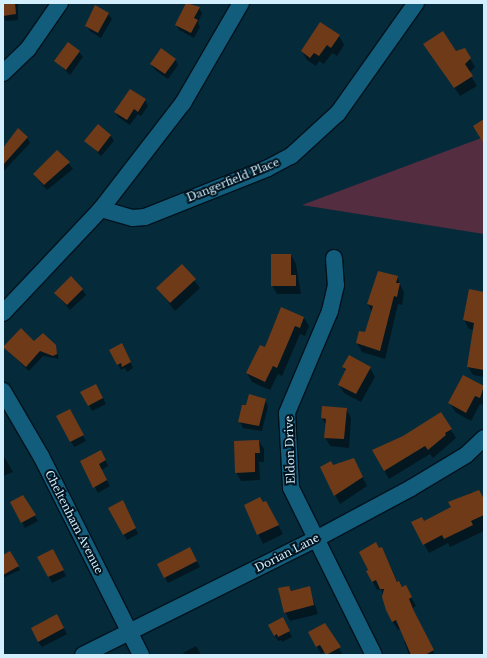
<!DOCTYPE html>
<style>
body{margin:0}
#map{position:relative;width:487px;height:658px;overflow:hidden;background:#052b3b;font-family:"Libre Baskerville",serif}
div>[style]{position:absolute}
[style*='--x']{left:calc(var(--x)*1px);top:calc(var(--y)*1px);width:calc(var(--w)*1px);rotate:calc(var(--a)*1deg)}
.green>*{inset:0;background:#542e40}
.shadow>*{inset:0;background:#0007}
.building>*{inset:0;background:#6f3a18}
.roads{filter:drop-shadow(1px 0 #01121c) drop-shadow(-1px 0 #01121c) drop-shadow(0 1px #01121c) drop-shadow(0 -1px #01121c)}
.minor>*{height:16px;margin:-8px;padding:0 8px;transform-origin:8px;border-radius:8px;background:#125d7c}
span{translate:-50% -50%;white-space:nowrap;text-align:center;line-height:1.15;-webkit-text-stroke:4px #00131f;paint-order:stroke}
.street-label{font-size:11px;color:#d3eefc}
.frame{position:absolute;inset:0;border:4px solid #d3eefc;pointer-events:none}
</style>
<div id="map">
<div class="green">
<i style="clip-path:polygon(484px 137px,484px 234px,302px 205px)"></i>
</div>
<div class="shadow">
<i style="clip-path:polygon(3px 3px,18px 3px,18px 20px,6px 21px,3px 16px)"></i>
<i style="clip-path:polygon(187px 3px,199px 8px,202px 13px,198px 23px,200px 27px,194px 38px,179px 30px,176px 25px)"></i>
<i style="clip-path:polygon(108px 14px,112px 19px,101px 38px,90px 31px,86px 26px)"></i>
<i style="clip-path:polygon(339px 36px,344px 45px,337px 56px,332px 53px,324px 64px,319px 61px,316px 66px,307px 60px,302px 51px)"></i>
<i style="clip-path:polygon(424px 44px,456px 53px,464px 49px,475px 67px,469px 73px,477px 86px,460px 96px)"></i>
<i style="clip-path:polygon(79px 52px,83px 57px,70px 75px,56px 61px)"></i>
<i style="clip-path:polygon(175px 59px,178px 65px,168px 79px,155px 70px,151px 64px)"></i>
<i style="clip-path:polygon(145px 100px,148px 106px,141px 116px,138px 114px,130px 125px,118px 117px,115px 112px)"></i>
<i style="clip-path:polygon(110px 135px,114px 141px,101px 156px,86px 141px)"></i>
<i style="clip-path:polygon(27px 137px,30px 143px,3px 172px,3px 150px)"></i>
<i style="clip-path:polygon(57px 151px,73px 169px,47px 190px,34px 175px)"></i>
<i style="clip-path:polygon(291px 255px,296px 264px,301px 294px,277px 294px,272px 285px)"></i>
<i style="clip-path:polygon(182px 265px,200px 288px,175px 311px,157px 288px)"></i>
<i style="clip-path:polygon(397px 277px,404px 293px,402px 305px,398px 304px,385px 359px,362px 352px,357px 343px,366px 333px,372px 312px,368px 304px)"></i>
<i style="clip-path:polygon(82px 289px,86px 295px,70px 310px,55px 293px)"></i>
<i style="clip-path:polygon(484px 293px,484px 377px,473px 375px,468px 367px,474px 330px,469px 329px,464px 320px)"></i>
<i style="clip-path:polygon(304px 318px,309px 326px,305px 336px,300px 334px,282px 376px,278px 374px,270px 390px,252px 382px,247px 373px,266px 349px)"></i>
<i style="clip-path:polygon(34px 342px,55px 346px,59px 359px,43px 356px,29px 371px,4px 347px)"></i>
<i style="clip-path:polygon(125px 350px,133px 368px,127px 372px,125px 368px,121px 370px,111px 351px)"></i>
<i style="clip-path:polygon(343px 367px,370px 368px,375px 377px,361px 402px,344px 393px,339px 385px,346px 372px)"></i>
<i style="clip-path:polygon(464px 377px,484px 387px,484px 405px,480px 404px,471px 421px,455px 412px,450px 403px)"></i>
<i style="clip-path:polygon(96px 385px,106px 404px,92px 411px,82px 393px)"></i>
<i style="clip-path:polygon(265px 400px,268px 406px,262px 431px,243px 428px,240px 422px,247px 406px)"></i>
<i style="clip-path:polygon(346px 409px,351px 418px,349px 448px,330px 446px,325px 437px,326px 425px,322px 418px)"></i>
<i style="clip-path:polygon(69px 410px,86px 441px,74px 447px,57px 416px)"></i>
<i style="clip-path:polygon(441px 413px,456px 438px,433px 458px,430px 454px,389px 479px,373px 450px,403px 437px)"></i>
<i style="clip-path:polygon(259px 441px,264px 449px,264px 462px,259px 462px,260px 480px,241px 481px,236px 472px)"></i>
<i style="clip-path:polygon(3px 455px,13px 472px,3px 476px)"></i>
<i style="clip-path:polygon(104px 457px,108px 466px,101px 470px,110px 486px,98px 493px,81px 461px)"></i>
<i style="clip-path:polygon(333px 467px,358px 468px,367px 486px,340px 504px,335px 495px)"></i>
<i style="clip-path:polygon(472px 492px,484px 500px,484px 531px,450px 547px,448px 543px,429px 553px,424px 544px,424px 522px,452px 508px,450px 503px)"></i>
<i style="clip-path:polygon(23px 497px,38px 521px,25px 528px,11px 503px)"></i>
<i style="clip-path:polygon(263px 503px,271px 511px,283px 534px,263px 544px,245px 505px)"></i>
<i style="clip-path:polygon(126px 507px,138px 534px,127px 540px,109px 509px)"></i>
<i style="clip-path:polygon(382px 548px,398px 583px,410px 595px,416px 606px,413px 608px,418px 621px,435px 655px,409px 655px,404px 641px,407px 640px,401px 629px,398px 630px,393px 622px,381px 589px,377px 590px,373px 582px,360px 552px)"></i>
<i style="clip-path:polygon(10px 552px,20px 570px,3px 578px,3px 556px)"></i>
<i style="clip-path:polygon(193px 554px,200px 567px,168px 583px,158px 565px)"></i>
<i style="clip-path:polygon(56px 556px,66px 576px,52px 583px,38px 557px)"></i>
<i style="clip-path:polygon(289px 587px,292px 591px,309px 587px,318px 614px,290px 621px,285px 612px)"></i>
<i style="clip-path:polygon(282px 618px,292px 637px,282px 642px,281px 640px,278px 641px,269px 626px)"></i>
<i style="clip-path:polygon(60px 621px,67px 634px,42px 647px,38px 642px)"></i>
<i style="clip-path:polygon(324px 624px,343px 655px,326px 655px,324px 652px,321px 654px,309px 632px)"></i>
<i style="clip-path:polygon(196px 646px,201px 655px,184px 655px,183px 653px)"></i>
</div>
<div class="building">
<i style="clip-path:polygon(3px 3px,15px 3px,16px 14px,3px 16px)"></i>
<i style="clip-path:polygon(186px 3px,200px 7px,194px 18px,198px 20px,191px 33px,175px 25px)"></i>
<i style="clip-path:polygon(95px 5px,109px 13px,98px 33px,85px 26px)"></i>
<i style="clip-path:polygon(320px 22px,340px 35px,331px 48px,327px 45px,319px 56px,314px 53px,310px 58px,301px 51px)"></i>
<i style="clip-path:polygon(443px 31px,456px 51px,465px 48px,471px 58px,465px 64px,473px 76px,454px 88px,423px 44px)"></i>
<i style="clip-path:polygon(68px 42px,80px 51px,66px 70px,54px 61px)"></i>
<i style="clip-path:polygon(161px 48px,176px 59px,165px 74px,150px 64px)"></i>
<i style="clip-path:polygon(130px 89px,146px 99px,138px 112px,134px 109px,127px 120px,114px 112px)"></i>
<i style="clip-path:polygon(484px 119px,484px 144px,473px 126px)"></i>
<i style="clip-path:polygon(98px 124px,111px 135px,98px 152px,84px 141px)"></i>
<i style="clip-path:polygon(18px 128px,28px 137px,3px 165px,3px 148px)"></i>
<i style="clip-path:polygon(57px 150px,70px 162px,44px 185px,33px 174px)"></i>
<i style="clip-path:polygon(271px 254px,291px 254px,291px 275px,296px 275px,296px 286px,271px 286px)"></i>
<i style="clip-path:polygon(182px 264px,196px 279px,170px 303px,156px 288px)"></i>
<i style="clip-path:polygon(378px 271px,398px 276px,396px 283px,400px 283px,397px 297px,394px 296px,380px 351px,356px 343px,359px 331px,365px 332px,373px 306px,367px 304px)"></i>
<i style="clip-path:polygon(71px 276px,83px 289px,67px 305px,54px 293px)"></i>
<i style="clip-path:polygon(469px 289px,484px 292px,484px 370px,467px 367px,474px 323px,463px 320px)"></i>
<i style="clip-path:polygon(281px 307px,304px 317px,300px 328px,295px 326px,277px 368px,273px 366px,265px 382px,246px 373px,260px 345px,265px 347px)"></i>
<i style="clip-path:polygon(21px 328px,34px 341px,43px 333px,56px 345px,57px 354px,53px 356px,40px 351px,26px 367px,3px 347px)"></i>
<i style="clip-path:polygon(122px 343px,131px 362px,122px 367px,121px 363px,117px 365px,109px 350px)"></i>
<i style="clip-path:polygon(349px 355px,371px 367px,356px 394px,338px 385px,346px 369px,342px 367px)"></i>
<i style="clip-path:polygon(463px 375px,484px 386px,480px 398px,475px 396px,466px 413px,448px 403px)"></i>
<i style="clip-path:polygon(96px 384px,103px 398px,88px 406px,80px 392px)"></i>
<i style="clip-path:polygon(249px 394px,266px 399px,259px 426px,238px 422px,242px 405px,246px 405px)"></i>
<i style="clip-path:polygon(322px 406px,347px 408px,344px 439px,324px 438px,326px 419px,321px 418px)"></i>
<i style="clip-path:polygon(70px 409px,84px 435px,70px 442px,56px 416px)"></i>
<i style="clip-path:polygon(441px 412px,452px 429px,445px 433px,446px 435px,428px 450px,425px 446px,384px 471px,372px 450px,403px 436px)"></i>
<i style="clip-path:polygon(259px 440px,260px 453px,255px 453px,255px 472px,235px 473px,234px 441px)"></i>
<i style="clip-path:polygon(101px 450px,106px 460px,99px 464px,107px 480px,93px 488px,80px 461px)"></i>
<i style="clip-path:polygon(354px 458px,363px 477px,334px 496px,320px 467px,331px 461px,333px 465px)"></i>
<i style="clip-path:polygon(479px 490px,484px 499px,484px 515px,471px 521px,473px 525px,444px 539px,442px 535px,423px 545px,411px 522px,422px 517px,424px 521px,451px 507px,448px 502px)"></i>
<i style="clip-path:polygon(23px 495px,36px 515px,21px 523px,10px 502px)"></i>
<i style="clip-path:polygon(260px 497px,263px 502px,266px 501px,279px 525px,257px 535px,244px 505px)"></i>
<i style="clip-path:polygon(123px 500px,136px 528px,123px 535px,108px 508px)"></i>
<i style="clip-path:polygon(376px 542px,379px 548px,382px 547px,397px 582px,399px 581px,402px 587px,406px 585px,412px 597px,409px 599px,414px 611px,434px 650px,425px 655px,411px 655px,396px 620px,392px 622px,386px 610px,382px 597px,384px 589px,380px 589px,376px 580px,372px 582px,366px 571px,368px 570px,359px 552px)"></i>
<i style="clip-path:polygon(190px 547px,197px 561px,164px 578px,157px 564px)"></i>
<i style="clip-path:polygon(53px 549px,64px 570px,48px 577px,37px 557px)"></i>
<i style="clip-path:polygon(10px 551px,19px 566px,3px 575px,3px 555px)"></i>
<i style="clip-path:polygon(289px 586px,291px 591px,310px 586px,314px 605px,284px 613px,278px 588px)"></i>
<i style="clip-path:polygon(57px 614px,64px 628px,38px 642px,31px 628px)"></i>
<i style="clip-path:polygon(283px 617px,290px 631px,278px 637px,277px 634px,274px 636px,268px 625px)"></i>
<i style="clip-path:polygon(325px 623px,341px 647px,326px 655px,320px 645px,316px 647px,308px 632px)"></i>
</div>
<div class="roads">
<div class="minor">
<i style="--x:3;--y:73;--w:35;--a:-44"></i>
<i style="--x:28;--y:49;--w:56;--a:-55.2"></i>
<i style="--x:101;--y:209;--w:134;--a:-52.3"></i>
<i style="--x:183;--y:103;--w:116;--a:-59.9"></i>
<i style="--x:334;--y:258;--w:27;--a:86"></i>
<i style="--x:336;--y:285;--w:27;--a:103"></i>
<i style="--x:330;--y:311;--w:111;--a:112.9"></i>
<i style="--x:287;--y:413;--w:75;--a:86.9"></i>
<i style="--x:291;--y:488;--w:186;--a:63.6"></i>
<i style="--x:3;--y:313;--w:143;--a:-46.7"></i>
<i style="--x:101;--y:209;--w:33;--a:16"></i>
<i style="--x:133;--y:218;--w:12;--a:-5"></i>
<i style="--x:145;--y:217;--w:132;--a:-21.7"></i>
<i style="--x:268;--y:168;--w:26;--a:-28"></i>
<i style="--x:291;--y:156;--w:64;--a:-42.5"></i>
<i style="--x:338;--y:113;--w:135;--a:-54.7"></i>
<i style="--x:3;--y:391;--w:75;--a:59.7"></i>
<i style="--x:41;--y:456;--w:223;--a:63.3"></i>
<i style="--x:83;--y:655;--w:260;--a:-26.5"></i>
<i style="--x:316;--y:539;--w:108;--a:-28.2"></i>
<i style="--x:411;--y:488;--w:64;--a:-31"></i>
<i style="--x:466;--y:455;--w:25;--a:-43"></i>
</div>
</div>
<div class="street-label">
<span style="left:233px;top:180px;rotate:-22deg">Dangerfield Place</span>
<span style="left:290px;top:450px;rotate:-92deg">Eldon Drive</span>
<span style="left:74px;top:522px;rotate:63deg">Cheltenham Avenue</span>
<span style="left:287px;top:553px;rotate:-27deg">Dorian Lane</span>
</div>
<div class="frame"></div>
</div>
